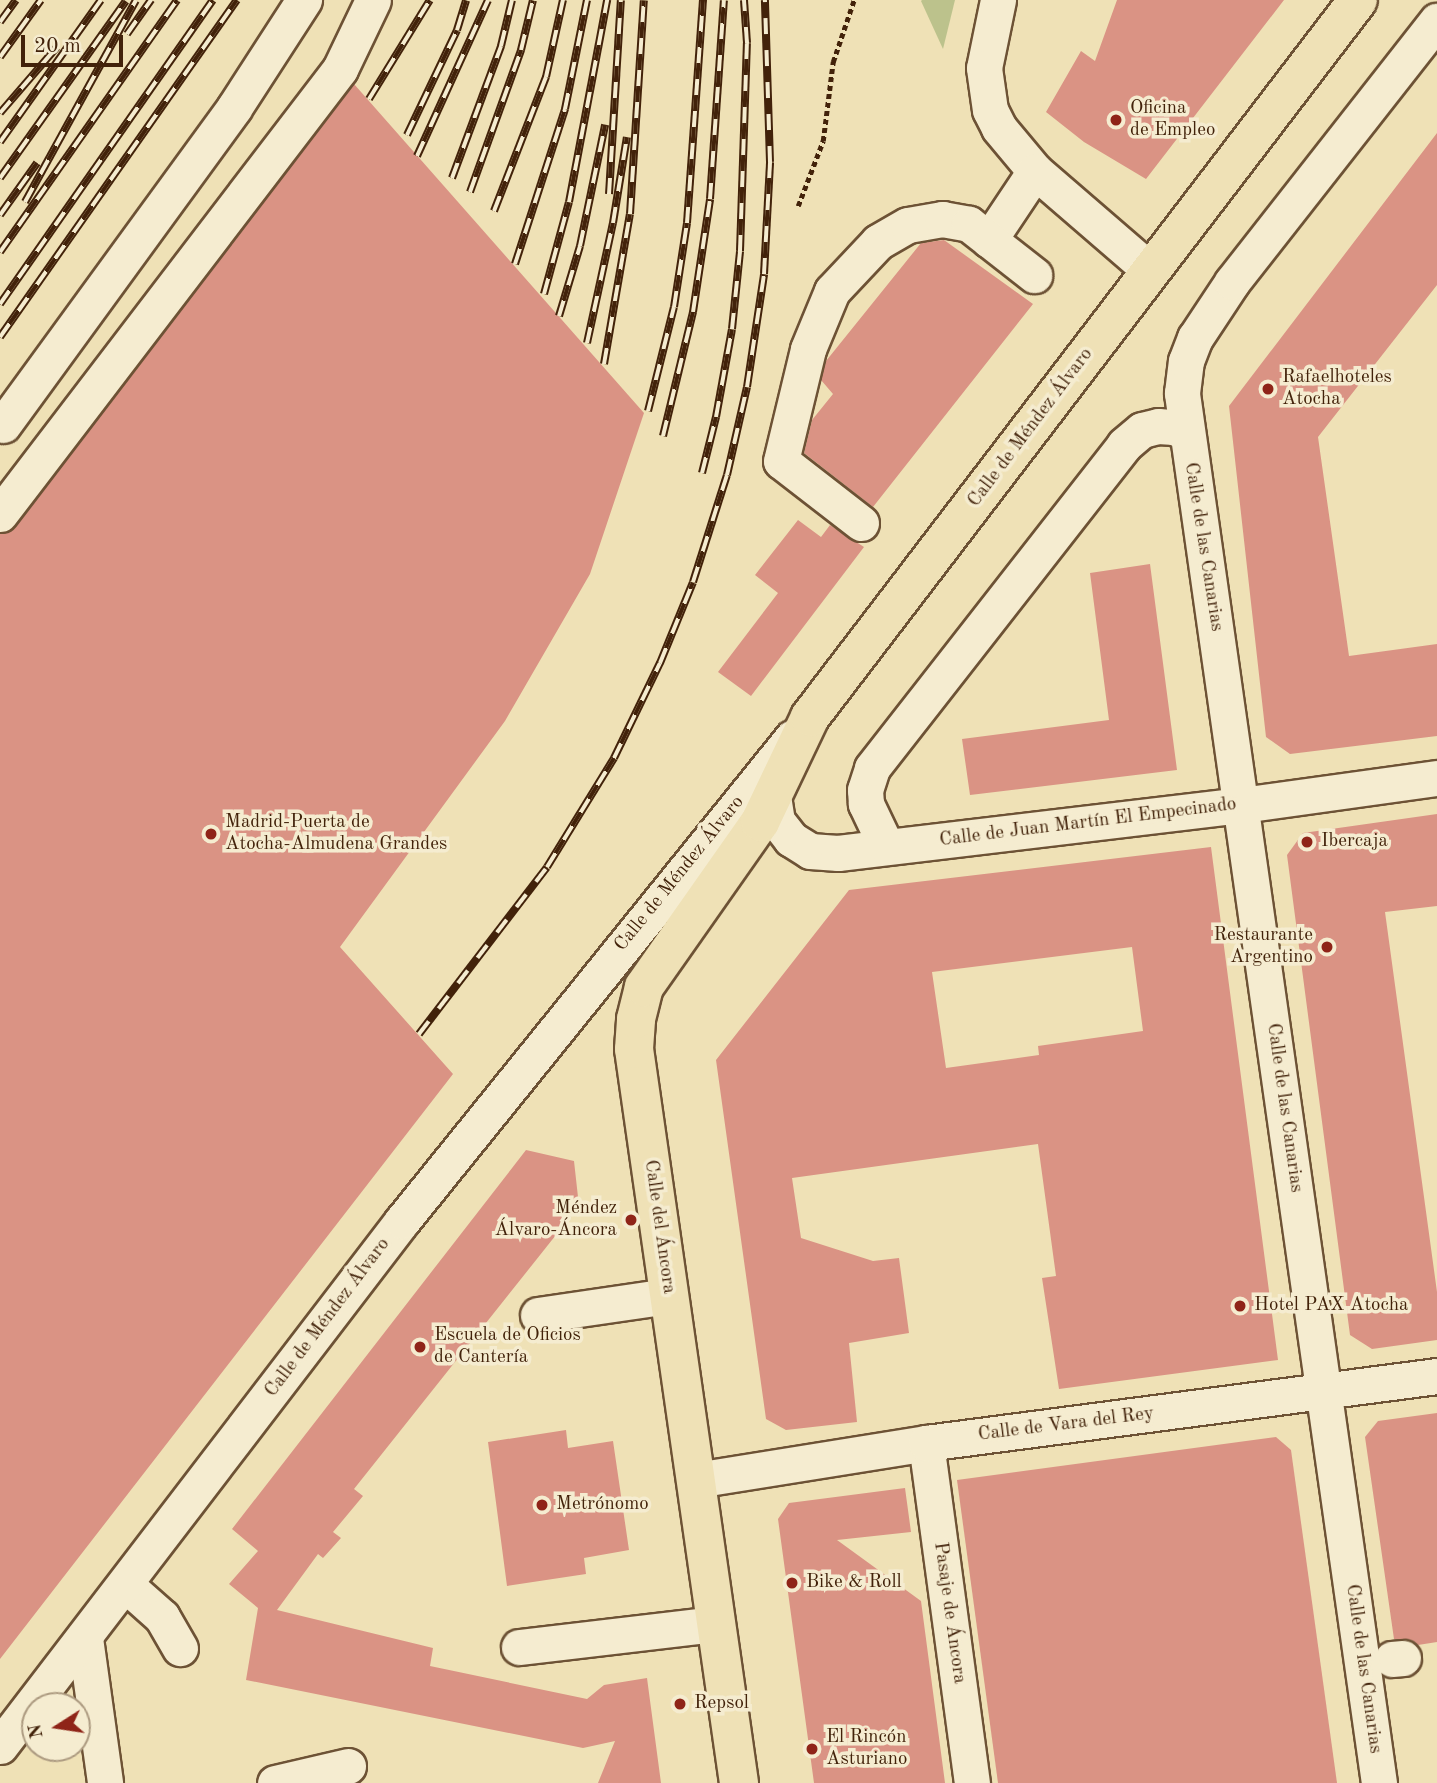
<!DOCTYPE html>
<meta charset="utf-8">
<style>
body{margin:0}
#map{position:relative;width:1437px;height:1783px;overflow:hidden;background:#efe1b6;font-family:"Old Standard TT",serif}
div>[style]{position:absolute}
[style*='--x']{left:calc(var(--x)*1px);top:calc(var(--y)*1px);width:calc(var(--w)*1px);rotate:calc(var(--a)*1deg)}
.green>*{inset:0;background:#bcc28c}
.building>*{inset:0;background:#da9384}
.path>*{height:4.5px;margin-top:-2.25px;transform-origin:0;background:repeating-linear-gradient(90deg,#42220a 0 5px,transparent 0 8.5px)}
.roads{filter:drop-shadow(2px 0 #6d5235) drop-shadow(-2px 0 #6d5235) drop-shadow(0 2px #6d5235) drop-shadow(0 -2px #6d5235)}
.minor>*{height:35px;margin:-17.5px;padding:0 17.5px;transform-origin:17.5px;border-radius:17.5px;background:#f5ecd0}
.major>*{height:38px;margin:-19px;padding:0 19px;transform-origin:19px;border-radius:19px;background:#efe1b6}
.rail>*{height:8px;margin-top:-4px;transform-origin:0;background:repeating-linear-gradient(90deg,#f5ecd0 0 16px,#42220a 0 32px);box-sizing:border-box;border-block:2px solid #42220a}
.dots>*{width:19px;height:19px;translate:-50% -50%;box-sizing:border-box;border:4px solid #f5ecd0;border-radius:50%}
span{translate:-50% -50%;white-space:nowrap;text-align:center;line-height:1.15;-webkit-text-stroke:7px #f5ecd0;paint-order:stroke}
.poi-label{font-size:19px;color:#42220a}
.left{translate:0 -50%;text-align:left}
.right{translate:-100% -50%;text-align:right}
.street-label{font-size:19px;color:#42220a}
.north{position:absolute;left:21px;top:1692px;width:70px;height:70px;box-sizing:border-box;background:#f5ecd0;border:2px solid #ad9b81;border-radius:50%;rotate:258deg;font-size:19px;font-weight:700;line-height:28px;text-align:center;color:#42220a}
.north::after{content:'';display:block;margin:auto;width:24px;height:32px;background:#8f2418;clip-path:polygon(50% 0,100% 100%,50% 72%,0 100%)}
.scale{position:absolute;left:21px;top:35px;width:102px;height:32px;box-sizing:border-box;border:4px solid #42220a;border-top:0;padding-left:9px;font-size:21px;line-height:24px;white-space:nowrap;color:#42220a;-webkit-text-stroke:5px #f5ecd0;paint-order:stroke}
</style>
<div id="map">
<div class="green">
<i style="clip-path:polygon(922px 0,955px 0,943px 49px,921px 1px)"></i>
</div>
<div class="building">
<i style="clip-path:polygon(1117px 0,1284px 0,1146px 179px,1084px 142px,1046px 112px,1081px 51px,1095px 61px)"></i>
<i style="clip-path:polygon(354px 84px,644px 413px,590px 574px,505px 721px,340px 947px,453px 1074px,0 1659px,0 534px,16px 526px)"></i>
<i style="clip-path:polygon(1437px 133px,1437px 285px,1318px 437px,1349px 656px,1437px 644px,1437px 736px,1290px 754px,1266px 737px,1229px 406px)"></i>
<i style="clip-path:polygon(944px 240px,1033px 304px,873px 507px,804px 453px,812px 420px,833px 394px,821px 380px,826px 361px,921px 243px)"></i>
<i style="clip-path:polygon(798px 520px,821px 537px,830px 525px,864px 547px,751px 696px,718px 672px,778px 593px,755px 575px)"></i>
<i style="clip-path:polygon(1150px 564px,1177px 770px,970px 795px,962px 739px,1109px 720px,1090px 573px)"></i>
<i style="clip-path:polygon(1437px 814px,1437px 906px,1385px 912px,1437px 1292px,1437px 1340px,1372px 1349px,1350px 1335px,1287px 855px,1303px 833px)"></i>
<i style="clip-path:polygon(evenodd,1211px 847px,1278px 1360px,1059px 1389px,1042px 1278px,1056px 1276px,1038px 1144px,792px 1178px,801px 1238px,873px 1261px,899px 1258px,909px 1333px,849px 1343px,857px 1422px,786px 1430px,766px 1419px,716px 1060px,849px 890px,1211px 847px,1132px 947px,1143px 1031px,1038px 1046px,1039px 1055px,946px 1068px,932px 972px,1132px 947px)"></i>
<i style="clip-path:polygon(526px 1150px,574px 1161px,579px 1206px,354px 1489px,363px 1496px,333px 1532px,341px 1538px,323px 1558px,318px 1554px,277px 1610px,433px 1648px,430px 1666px,587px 1699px,604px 1685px,647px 1678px,661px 1783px,598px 1783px,615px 1741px,583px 1748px,246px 1680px,258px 1608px,229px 1584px,258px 1551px,232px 1529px)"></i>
<i style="clip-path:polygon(1437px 1413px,1437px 1642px,1418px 1645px,1411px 1640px,1394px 1639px,1365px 1437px,1378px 1421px)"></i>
<i style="clip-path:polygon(566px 1430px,568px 1448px,613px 1441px,629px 1550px,584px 1558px,586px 1574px,507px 1586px,488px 1442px)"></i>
<i style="clip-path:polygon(1276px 1437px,1291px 1450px,1337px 1783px,998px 1783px,957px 1480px)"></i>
<i style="clip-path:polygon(905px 1488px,911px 1532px,837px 1540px,921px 1601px,945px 1783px,814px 1783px,778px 1519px,789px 1503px)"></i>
</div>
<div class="path">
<i style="--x:798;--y:206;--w:70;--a:-69"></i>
<i style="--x:823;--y:141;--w:80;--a:-82.8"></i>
<i style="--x:833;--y:62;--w:65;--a:-71.3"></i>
</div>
<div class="roads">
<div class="minor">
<i style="--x:998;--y:0;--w:69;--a:101.6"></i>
<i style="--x:984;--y:68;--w:42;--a:81.9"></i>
<i style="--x:990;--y:110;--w:20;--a:63"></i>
<i style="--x:999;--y:128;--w:56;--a:50.1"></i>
<i style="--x:1035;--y:171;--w:153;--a:40.8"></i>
<i style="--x:989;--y:240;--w:83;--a:-56.3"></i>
<i style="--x:3;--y:425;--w:392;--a:-53.9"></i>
<i style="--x:234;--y:108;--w:129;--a:-57.1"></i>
<i style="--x:0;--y:514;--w:560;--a:-52.62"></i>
<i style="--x:340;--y:69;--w:76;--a:-64.4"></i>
<i style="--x:861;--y:523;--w:101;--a:-142.2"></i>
<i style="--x:781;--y:461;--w:115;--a:-76.4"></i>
<i style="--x:808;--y:349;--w:63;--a:-67.5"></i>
<i style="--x:832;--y:291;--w:67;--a:-46.8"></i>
<i style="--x:878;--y:242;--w:34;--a:-30"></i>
<i style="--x:908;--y:225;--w:35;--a:-10"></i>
<i style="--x:942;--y:219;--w:27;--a:10"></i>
<i style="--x:969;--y:224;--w:83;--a:38.1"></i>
<i style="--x:773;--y:796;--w:25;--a:81"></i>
<i style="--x:777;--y:821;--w:23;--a:52"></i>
<i style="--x:791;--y:839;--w:22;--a:32"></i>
<i style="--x:810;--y:851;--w:28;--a:4"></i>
<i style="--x:838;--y:853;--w:407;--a:-6.8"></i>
<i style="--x:1242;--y:805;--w:197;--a:-7.9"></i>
<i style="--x:886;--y:846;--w:47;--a:-115.5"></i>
<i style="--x:866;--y:804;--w:14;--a:-94"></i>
<i style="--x:865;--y:790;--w:23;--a:-72"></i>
<i style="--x:872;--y:768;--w:410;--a:-52"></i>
<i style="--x:1124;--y:445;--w:23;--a:-40"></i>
<i style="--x:1142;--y:430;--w:16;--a:-14"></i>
<i style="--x:1158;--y:426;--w:16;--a:4"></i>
<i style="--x:1174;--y:427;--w:14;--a:25"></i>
<i style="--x:538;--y:1315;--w:132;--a:-8.3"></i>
<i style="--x:926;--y:1443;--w:343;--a:82.3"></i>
<i style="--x:696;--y:1480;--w:233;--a:-9.1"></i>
<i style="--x:926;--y:1443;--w:515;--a:-7.47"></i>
<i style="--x:126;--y:1585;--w:48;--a:41.6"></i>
<i style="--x:162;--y:1617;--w:36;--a:60"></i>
<i style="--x:85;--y:1638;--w:146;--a:82.1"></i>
<i style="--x:519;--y:1647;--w:198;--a:-6.7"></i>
<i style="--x:1392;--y:1659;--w:11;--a:-5"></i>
<i style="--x:0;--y:1746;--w:661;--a:-52.56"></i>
<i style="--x:402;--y:1221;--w:621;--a:-51.08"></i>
<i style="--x:275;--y:1783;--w:75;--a:-13.1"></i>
<i style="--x:1379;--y:1783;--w:1404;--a:-98.07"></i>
<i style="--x:1182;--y:393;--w:32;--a:-83"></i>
<i style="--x:1186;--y:361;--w:25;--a:-69"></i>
<i style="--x:1195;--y:338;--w:67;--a:-56.5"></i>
<i style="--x:1232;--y:282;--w:332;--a:-51.9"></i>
</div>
<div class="major">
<i style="--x:739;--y:1783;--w:741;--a:-98.14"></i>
<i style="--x:634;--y:1049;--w:30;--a:-86"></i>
<i style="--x:636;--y:1019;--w:33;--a:-76"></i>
<i style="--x:644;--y:987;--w:202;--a:-54.9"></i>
<i style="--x:760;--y:822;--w:116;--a:-64.5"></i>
<i style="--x:810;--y:717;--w:902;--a:-52.61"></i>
</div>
</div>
<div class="rail">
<i style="--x:0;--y:22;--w:27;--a:-54"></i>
<i style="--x:127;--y:34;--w:42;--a:-54.8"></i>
<i style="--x:0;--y:57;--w:70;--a:-54.3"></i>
<i style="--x:369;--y:99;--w:116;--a:-58.4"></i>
<i style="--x:0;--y:113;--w:87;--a:-49.2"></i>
<i style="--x:407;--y:135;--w:116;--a:-64.5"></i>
<i style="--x:457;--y:30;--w:31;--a:-73"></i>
<i style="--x:0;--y:142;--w:174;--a:-54.6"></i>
<i style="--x:417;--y:156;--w:171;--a:-65.5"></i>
<i style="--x:0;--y:178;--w:217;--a:-54.6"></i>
<i style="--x:452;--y:178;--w:141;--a:-69.6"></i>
<i style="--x:501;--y:46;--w:47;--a:-76.6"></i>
<i style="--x:470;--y:192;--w:151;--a:-70.2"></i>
<i style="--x:521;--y:50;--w:51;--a:-76.5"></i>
<i style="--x:609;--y:194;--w:194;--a:-86.5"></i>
<i style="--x:25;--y:202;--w:230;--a:-61.2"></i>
<i style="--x:494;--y:211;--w:144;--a:-68.8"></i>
<i style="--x:546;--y:77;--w:79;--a:-77.6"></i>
<i style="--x:0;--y:215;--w:64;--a:-54.6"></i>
<i style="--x:0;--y:252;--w:308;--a:-54.9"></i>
<i style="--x:515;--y:264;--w:163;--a:-72.1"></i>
<i style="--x:565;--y:109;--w:111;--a:-78.6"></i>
<i style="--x:544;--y:294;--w:95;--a:-74.8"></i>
<i style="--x:569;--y:202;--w:206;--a:-79.3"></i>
<i style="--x:0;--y:304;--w:371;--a:-55"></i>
<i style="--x:559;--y:316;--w:73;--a:-73.3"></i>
<i style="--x:580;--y:246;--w:124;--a:-78.3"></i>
<i style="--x:0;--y:337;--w:412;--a:-54.9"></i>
<i style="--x:587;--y:343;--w:123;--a:-77.8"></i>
<i style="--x:613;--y:223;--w:87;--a:-80.8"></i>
<i style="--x:604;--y:364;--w:152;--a:-80.2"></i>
<i style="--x:630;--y:214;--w:214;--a:-86.3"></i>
<i style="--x:648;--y:411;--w:107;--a:-76"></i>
<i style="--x:674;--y:307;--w:85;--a:-81.2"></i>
<i style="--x:687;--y:223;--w:224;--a:-85.9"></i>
<i style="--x:663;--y:436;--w:128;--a:-76.4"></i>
<i style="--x:693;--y:312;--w:114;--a:-81.4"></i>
<i style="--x:710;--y:199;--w:199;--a:-86"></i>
<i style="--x:702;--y:473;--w:58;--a:-76"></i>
<i style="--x:716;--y:417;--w:89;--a:-79.7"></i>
<i style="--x:732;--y:329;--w:78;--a:-84.1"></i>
<i style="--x:740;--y:251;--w:208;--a:-88.1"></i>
<i style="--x:747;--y:43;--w:43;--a:-94"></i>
<i style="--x:419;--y:1034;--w:210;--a:-52.5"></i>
<i style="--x:547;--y:867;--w:128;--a:-58.4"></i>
<i style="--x:614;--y:758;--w:106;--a:-64.2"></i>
<i style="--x:660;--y:663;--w:87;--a:-67.8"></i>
<i style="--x:693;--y:582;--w:112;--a:-72.4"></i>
<i style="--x:727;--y:475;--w:90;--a:-77.2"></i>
<i style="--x:747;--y:387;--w:114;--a:-81.4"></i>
<i style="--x:764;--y:274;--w:112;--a:-86.9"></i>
<i style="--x:770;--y:162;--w:162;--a:-91.8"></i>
</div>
<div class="dots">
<i style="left:1116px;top:120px;background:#8f2418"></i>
<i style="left:1268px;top:389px;background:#8f2418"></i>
<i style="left:211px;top:834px;background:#8f2418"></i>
<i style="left:1307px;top:842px;background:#8f2418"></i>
<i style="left:1327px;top:947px;background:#8f2418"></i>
<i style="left:631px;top:1220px;background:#8f2418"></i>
<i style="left:1240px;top:1306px;background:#8f2418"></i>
<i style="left:420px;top:1347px;background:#8f2418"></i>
<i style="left:542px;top:1505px;background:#8f2418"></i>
<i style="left:792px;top:1583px;background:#8f2418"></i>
<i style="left:680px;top:1704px;background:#8f2418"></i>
<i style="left:812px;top:1749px;background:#8f2418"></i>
</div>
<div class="poi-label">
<span class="left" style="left:1130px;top:120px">Oficina<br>de Empleo</span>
<span class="left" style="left:1282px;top:389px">Rafaelhoteles<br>Atocha</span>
<span class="left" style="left:225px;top:834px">Madrid-Puerta de<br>Atocha-Almudena Grandes</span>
<span class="left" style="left:1321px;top:842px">Ibercaja</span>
<span class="right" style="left:1313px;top:947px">Restaurante<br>Argentino</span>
<span class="right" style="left:617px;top:1220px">Méndez<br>Álvaro-Áncora</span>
<span class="left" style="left:1254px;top:1306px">Hotel PAX Atocha</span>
<span class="left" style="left:434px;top:1347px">Escuela de Oficios<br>de Cantería</span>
<span class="left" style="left:556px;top:1505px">Metrónomo</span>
<span class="left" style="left:806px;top:1583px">Bike &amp; Roll</span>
<span class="left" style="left:694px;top:1704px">Repsol</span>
<span class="left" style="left:826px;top:1749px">El Rincón<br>Asturiano</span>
</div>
<div class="street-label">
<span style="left:1031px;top:428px;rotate:-53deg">Calle de Méndez Álvaro</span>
<span style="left:1203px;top:547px;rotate:81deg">Calle de las Canarias</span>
<span style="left:1088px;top:823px;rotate:-7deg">Calle de Juan Martín El Empecinado</span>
<span style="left:680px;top:874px;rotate:-51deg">Calle de Méndez Álvaro</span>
<span style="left:1284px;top:1108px;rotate:82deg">Calle de las Canarias</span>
<span style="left:659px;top:1227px;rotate:82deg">Calle del Áncora</span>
<span style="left:328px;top:1318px;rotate:-53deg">Calle de Méndez Álvaro</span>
<span style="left:1066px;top:1425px;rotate:-7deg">Calle de Vara del Rey</span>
<span style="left:949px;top:1613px;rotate:82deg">Pasaje de Áncora</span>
<span style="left:1363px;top:1669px;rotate:82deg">Calle de las Canarias</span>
</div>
<div class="north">N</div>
<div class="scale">20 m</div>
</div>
